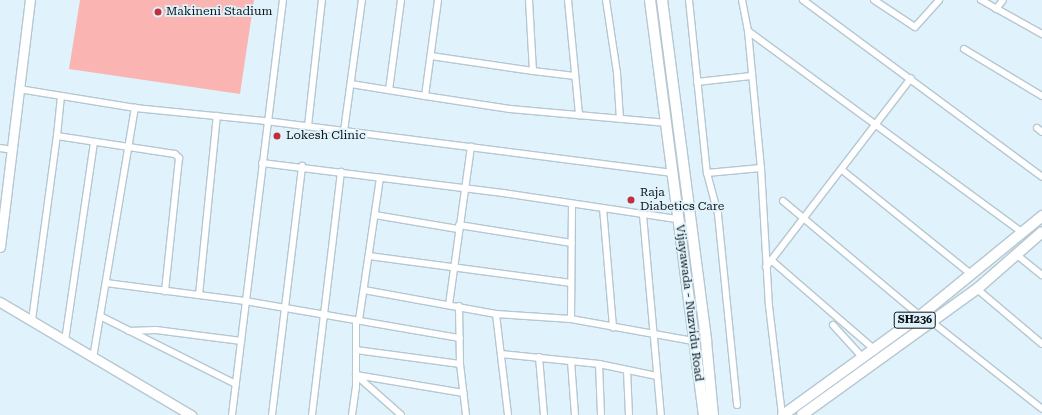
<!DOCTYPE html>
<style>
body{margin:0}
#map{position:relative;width:1042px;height:415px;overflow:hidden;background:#e0f3fc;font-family:"Roboto Serif",serif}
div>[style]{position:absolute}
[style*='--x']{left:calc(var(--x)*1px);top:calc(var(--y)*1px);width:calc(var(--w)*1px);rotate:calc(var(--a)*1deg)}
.green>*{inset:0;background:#fab5b3}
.roads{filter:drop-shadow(1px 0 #b5c7d1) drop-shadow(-1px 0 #b5c7d1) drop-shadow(0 1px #b5c7d1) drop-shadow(0 -1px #b5c7d1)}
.street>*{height:6px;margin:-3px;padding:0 3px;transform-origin:3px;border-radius:3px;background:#fff}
.secondary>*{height:9px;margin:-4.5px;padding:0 4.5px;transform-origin:4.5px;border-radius:4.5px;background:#fff}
.primary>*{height:10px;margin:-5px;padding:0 5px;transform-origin:5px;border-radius:5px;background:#fff}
.dots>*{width:11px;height:11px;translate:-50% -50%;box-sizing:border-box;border:2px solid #e0f3fc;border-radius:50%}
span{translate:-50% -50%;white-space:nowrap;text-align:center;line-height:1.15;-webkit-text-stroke:3.5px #e0f3fc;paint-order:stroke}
.shield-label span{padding:1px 3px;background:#e0f3fc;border:1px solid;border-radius:3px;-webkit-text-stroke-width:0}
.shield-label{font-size:11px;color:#0f1619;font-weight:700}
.poi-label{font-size:12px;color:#0f1619}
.left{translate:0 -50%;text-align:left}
.street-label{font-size:12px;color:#0f1619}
</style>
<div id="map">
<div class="green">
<i style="clip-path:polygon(80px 0,254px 0,240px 94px,69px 69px)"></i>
</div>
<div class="roads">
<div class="street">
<i style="--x:438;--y:0;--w:97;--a:97.7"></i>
<i style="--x:425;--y:96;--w:86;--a:8.7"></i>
<i style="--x:510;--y:109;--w:158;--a:5.1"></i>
<i style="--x:529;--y:0;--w:71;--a:86.8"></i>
<i style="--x:533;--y:71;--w:42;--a:6.8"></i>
<i style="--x:568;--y:0;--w:116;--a:84.5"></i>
<i style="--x:606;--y:0;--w:74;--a:81.4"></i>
<i style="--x:617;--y:73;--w:46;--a:86.3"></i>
<i style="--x:689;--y:0;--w:174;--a:84.1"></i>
<i style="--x:707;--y:173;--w:42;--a:75"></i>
<i style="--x:718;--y:214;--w:192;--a:84.3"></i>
<i style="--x:742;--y:0;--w:32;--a:79"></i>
<i style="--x:748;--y:31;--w:138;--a:84.6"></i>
<i style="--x:761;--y:168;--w:138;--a:86.7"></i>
<i style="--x:769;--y:306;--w:110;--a:83.2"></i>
<i style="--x:803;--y:0;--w:297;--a:36.5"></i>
<i style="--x:874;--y:0;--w:49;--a:33.4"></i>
<i style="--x:915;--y:27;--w:36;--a:-48"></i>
<i style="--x:981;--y:0;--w:70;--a:29.1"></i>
<i style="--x:996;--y:9;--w:11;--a:-52"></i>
<i style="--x:748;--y:31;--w:341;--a:36.3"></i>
<i style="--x:964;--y:49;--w:91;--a:31.1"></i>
<i style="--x:431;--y:56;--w:103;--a:8.4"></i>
<i style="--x:697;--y:82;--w:54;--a:-6.3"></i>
<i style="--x:351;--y:84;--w:75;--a:9.2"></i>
<i style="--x:19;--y:89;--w:118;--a:9.3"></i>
<i style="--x:135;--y:108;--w:132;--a:5.7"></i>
<i style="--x:266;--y:121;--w:410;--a:7.3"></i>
<i style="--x:389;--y:90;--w:91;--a:-82.4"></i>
<i style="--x:308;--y:126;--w:127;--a:-83.7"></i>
<i style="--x:1037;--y:128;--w:6;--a:39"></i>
<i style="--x:344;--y:131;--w:132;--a:-82.2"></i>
<i style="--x:57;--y:136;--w:40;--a:-84.3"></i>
<i style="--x:0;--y:148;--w:12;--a:9"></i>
<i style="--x:262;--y:163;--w:243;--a:7.1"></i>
<i style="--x:503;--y:193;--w:177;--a:8.5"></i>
<i style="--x:842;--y:170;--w:167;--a:38.9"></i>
<i style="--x:707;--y:173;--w:54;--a:-5.3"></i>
<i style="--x:783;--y:201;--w:179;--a:40"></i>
<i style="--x:572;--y:204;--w:115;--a:90.5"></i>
<i style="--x:571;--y:319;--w:124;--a:10.2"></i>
<i style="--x:603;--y:208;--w:120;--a:85.2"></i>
<i style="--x:375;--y:215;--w:84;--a:9.6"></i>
<i style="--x:643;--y:215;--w:201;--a:84.9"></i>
<i style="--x:459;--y:225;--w:114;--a:9.1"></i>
<i style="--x:1017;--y:255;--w:32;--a:39"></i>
<i style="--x:369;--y:256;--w:204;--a:7.6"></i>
<i style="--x:771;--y:260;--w:138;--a:40.9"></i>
<i style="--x:766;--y:267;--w:238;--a:-52.5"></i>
<i style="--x:106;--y:283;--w:140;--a:7.4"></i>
<i style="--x:245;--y:301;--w:218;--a:9.8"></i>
<i style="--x:977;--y:289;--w:85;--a:40.2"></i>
<i style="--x:364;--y:290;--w:134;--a:10.3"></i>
<i style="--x:496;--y:314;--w:102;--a:83.2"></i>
<i style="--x:199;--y:295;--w:180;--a:-84.3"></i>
<i style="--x:449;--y:305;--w:160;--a:-82.1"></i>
<i style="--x:459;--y:306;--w:58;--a:89"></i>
<i style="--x:460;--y:364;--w:51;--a:83.3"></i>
<i style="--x:496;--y:314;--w:75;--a:3.8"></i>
<i style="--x:100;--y:316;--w:152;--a:26.6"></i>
<i style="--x:32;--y:320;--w:186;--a:-82.3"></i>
<i style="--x:57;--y:136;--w:119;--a:8.7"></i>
<i style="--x:175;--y:154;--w:6;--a:45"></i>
<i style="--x:179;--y:158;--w:134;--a:96"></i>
<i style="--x:359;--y:320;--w:144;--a:-81.6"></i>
<i style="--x:932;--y:322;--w:140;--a:38.3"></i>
<i style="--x:833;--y:325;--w:45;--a:47.7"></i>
<i style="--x:129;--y:331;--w:27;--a:-2"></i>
<i style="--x:156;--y:330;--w:86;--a:7.4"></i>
<i style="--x:65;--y:341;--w:201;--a:-81.7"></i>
<i style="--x:356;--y:350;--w:105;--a:7.7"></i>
<i style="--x:501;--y:354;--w:99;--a:5.8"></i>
<i style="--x:539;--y:357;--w:58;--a:85.1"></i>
<i style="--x:93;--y:358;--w:254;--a:-80.5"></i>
<i style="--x:571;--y:361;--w:54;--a:85.8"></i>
<i style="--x:627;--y:370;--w:45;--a:87.5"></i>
<i style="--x:356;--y:375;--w:109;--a:9.5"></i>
<i style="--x:356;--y:375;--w:60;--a:41.6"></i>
<i style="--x:232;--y:415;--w:418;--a:-83"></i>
<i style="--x:272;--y:415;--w:251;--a:-83.1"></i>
<i style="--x:312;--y:415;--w:245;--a:-83.2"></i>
<i style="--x:352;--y:415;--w:28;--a:-82"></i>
<i style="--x:356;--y:387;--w:67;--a:-90"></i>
<i style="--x:601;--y:415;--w:51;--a:-92.2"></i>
<i style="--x:599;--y:364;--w:59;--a:11.7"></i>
</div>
<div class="secondary">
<i style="--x:0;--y:247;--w:249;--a:-83.1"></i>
<i style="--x:0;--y:302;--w:222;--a:30.6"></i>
</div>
<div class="primary">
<i style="--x:650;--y:0;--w:418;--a:82.6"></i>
<i style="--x:662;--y:0;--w:344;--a:82.6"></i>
<i style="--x:706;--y:341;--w:74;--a:84.6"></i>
<i style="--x:783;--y:415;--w:169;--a:-35.9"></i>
<i style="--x:920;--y:316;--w:158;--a:-39.3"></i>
<i style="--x:802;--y:415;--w:216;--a:-35.8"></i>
<i style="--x:977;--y:289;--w:86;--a:-41.2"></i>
</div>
</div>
<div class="dots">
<i style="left:158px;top:12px;background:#c0303c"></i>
<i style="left:277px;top:136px;background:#c0303c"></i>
<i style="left:631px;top:200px;background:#c0303c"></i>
</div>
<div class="shield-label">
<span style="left:915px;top:320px">SH236</span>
</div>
<div class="poi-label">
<span class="left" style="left:166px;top:12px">Makineni Stadium</span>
<span class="left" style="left:286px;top:136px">Lokesh Clinic</span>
<span class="left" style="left:640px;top:200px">Raja<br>Diabetics Care</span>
</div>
<div class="street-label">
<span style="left:689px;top:303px;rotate:83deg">Vijayawada - Nuzvidu Road</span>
</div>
</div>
